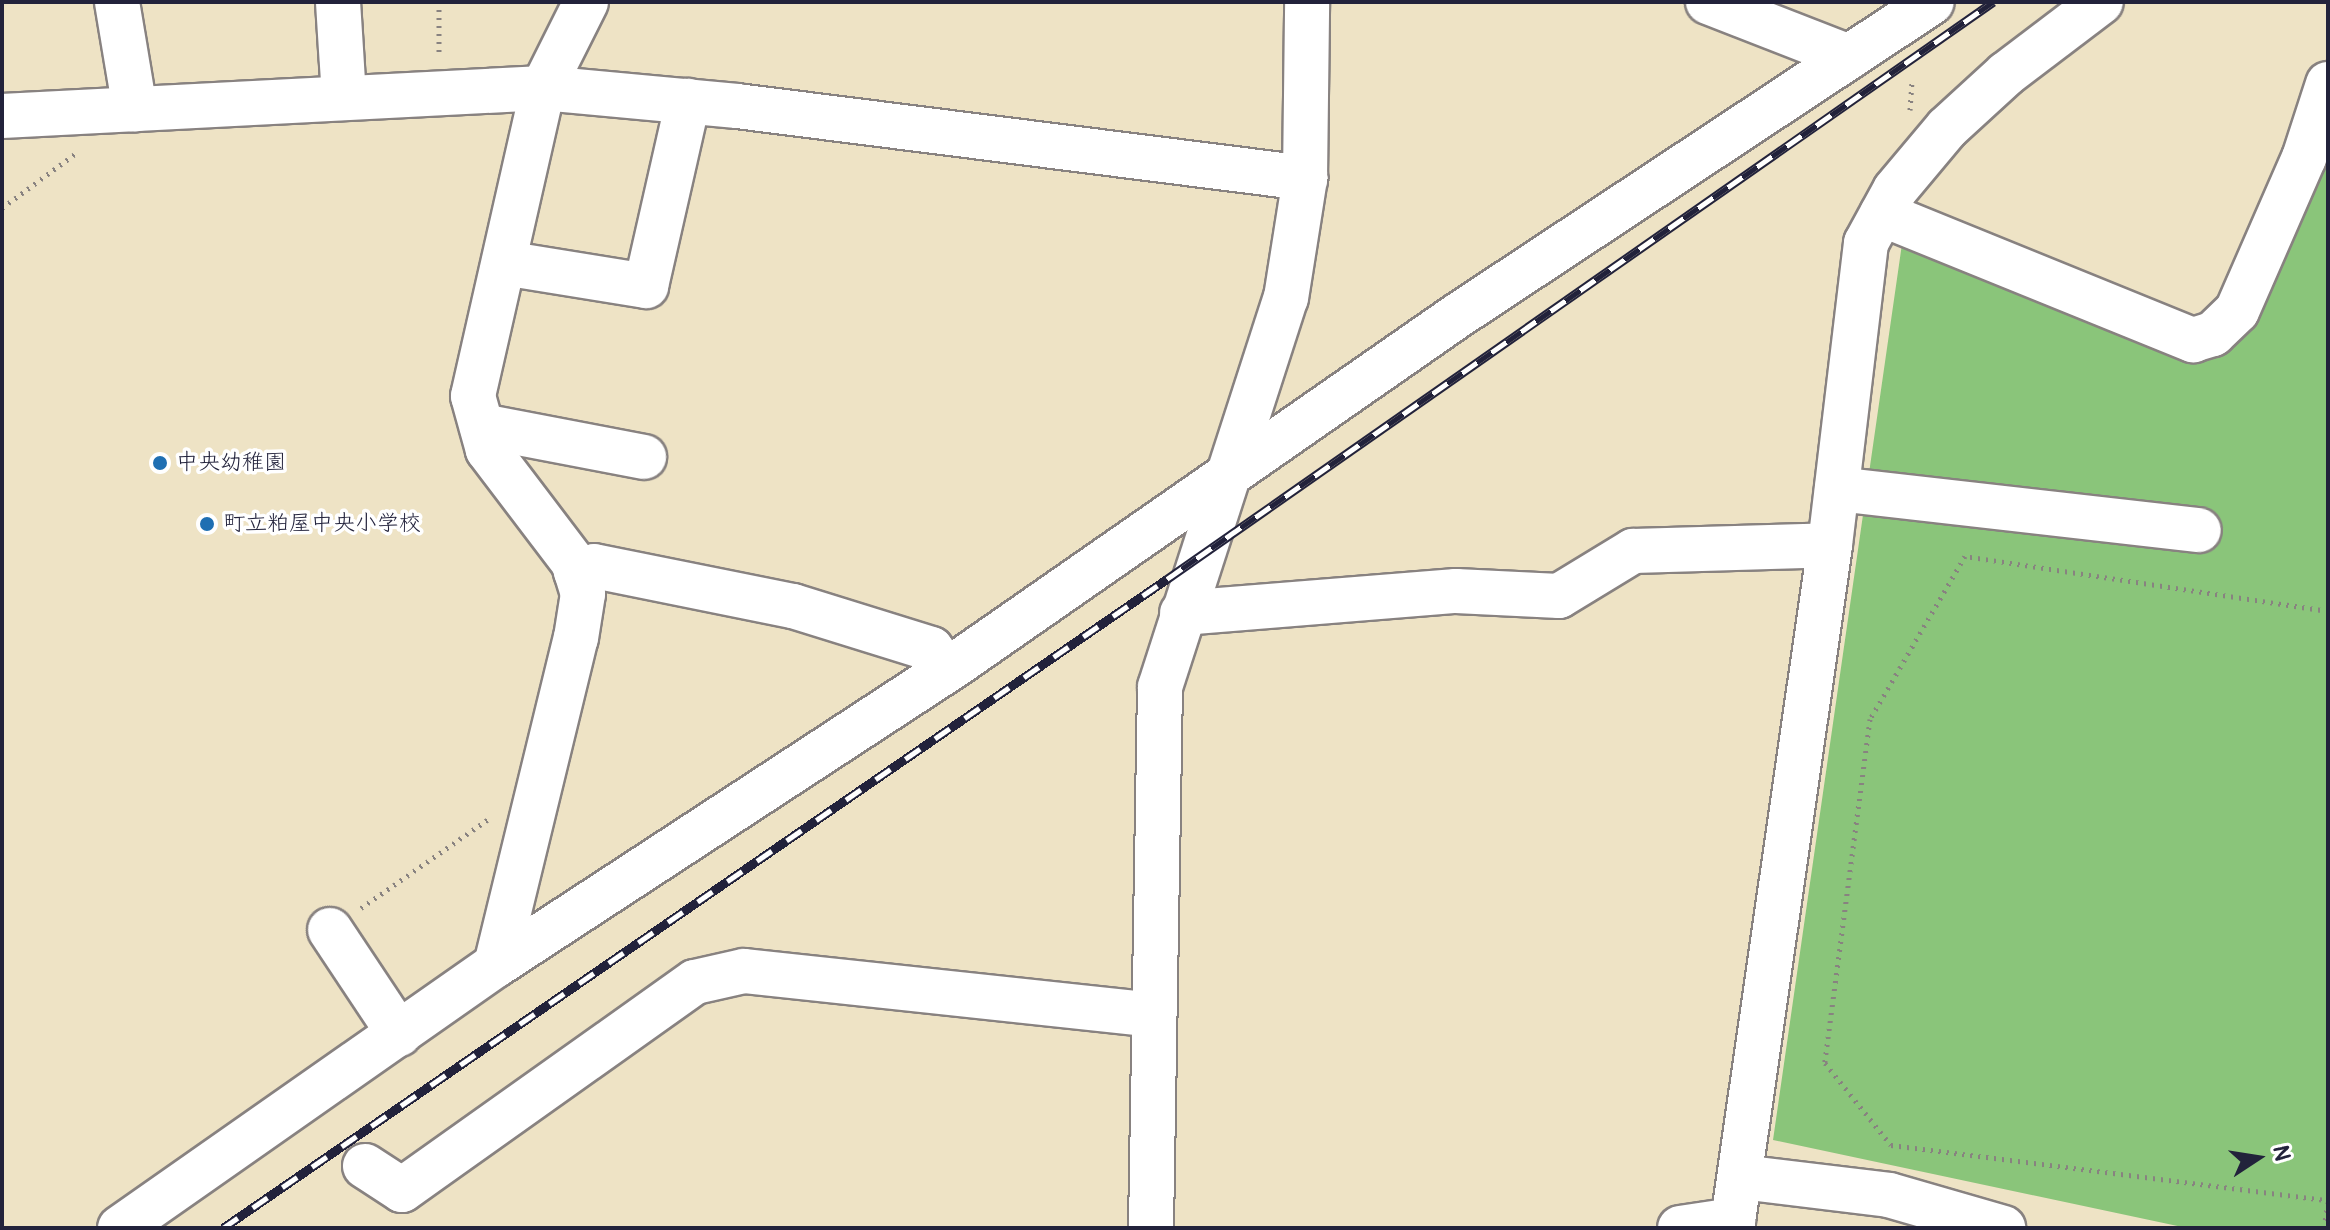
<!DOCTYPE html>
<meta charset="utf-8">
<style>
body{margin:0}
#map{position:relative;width:2330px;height:1230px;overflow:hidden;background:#eee3c5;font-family:Pangolin,"Klee One",sans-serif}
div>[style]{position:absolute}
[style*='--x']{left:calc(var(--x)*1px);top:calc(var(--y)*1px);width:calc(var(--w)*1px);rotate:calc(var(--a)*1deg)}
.green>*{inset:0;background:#8ac57a}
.path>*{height:5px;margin-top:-2.5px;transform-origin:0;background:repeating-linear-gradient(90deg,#888280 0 2px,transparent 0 8px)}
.roads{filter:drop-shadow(2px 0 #888280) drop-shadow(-2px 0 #888280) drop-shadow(0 2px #888280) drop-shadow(0 -2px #888280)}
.minor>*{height:44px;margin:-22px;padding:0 22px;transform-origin:22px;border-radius:22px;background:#fff}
.rail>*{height:9px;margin-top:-4.5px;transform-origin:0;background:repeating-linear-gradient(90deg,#fff 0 18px,#22223b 0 36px);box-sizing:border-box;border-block:2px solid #22223b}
.dots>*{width:22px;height:22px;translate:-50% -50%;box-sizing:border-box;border:4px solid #fff;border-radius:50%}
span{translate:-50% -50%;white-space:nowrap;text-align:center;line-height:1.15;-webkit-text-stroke:7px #fff;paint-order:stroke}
.poi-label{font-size:22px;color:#22223b}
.left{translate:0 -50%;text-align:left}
.frame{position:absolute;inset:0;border:4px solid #22223b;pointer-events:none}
.north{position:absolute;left:2218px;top:1118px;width:80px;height:80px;-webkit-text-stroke:6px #fff;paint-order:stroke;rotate:78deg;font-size:22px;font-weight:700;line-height:32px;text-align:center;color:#22223b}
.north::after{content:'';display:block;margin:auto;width:28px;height:36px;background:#22223b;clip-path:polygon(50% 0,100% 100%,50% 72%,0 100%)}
</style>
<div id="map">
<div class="green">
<i style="clip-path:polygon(2328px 115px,2328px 1228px,2187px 1228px,1773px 1140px,1903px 237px,2206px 356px)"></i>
</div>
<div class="path">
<i style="--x:439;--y:2;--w:51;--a:90"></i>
<i style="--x:1910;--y:110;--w:31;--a:-86"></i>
<i style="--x:2;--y:208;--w:92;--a:-36.6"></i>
<i style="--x:2328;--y:611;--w:367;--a:-171.4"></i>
<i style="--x:1965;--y:556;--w:189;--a:120.2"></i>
<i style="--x:1870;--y:719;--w:347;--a:97.5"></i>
<i style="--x:1825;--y:1063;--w:105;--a:51.2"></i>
<i style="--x:1891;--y:1145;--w:440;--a:7.2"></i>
<i style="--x:361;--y:908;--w:157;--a:-34.9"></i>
<i style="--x:2324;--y:1228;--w:26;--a:-81"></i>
</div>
<div class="roads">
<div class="minor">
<i style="--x:117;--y:2;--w:109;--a:80.5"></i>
<i style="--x:338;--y:2;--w:96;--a:86.4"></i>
<i style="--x:1708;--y:2;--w:151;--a:21.3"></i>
<i style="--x:2;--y:116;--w:542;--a:-2.96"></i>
<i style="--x:543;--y:88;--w:195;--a:5.3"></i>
<i style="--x:737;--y:106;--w:573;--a:7.22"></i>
<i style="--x:1882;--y:214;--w:336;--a:22.1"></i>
<i style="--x:2193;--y:340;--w:21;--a:-17"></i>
<i style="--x:2213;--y:334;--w:33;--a:-44"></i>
<i style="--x:2237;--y:311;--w:167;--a:-66.4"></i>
<i style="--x:2304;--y:158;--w:78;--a:-72"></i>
<i style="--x:504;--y:263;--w:144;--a:9.2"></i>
<i style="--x:646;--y:286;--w:190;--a:-77.2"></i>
<i style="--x:482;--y:426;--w:165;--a:10.8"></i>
<i style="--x:1837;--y:489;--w:364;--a:6.5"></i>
<i style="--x:576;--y:572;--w:19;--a:-18"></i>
<i style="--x:594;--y:566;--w:203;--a:11.4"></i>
<i style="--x:793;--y:606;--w:145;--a:17.3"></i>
<i style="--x:931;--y:649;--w:26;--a:53"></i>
<i style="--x:1182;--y:613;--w:275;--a:-4.6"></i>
<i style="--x:1456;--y:591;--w:103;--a:2.8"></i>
<i style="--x:1559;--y:596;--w:87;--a:-31.3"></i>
<i style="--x:1633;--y:551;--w:197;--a:-1.7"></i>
<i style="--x:330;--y:930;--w:125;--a:56.4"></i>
<i style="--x:496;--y:965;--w:337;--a:-76.3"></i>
<i style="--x:576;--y:638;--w:45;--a:-81"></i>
<i style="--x:583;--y:594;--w:34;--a:-107"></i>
<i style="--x:573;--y:562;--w:141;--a:-127.2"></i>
<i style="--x:488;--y:450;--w:56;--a:-105.5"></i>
<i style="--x:473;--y:396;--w:316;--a:-77.2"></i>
<i style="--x:543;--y:88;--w:96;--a:-63.4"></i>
<i style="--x:365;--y:1166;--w:44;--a:33"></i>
<i style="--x:402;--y:1190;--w:359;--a:-35.4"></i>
<i style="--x:695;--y:982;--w:50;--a:-12.7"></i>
<i style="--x:744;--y:971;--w:411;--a:6.1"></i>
<i style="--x:1741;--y:1177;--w:149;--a:6.9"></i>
<i style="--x:1889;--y:1195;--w:119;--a:16.1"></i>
<i style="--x:120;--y:1228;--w:459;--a:-35"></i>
<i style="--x:496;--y:965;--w:548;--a:-33.17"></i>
<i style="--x:955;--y:665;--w:611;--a:-34.81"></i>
<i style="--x:1457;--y:316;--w:569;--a:-33.47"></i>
<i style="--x:1151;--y:1228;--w:541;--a:-89.05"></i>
<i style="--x:1160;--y:687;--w:409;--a:-72.1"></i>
<i style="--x:1286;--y:298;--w:121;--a:-81"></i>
<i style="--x:1305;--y:178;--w:176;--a:-89.3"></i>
<i style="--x:1680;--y:1228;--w:54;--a:-8.6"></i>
<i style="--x:1732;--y:1228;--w:690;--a:-81.83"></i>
<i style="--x:1830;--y:545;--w:304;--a:-83.2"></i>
<i style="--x:1866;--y:243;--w:60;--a:-61.3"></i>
<i style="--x:1895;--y:190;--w:81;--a:-50"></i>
<i style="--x:1947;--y:128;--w:80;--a:-42.5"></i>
<i style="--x:2006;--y:74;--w:119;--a:-37.2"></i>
</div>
</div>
<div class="rail">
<i style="--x:223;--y:1228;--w:1146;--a:-34.51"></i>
<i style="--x:1167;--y:579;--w:1008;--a:-34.94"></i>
</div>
<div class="dots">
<i style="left:160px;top:463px;background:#1f6fb2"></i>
<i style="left:207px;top:524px;background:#1f6fb2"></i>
</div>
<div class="poi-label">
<span class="left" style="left:176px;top:463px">中央幼稚園</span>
<span class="left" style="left:223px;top:524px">町立粕屋中央小学校</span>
</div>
<div class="frame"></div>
<div class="north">N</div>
</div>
